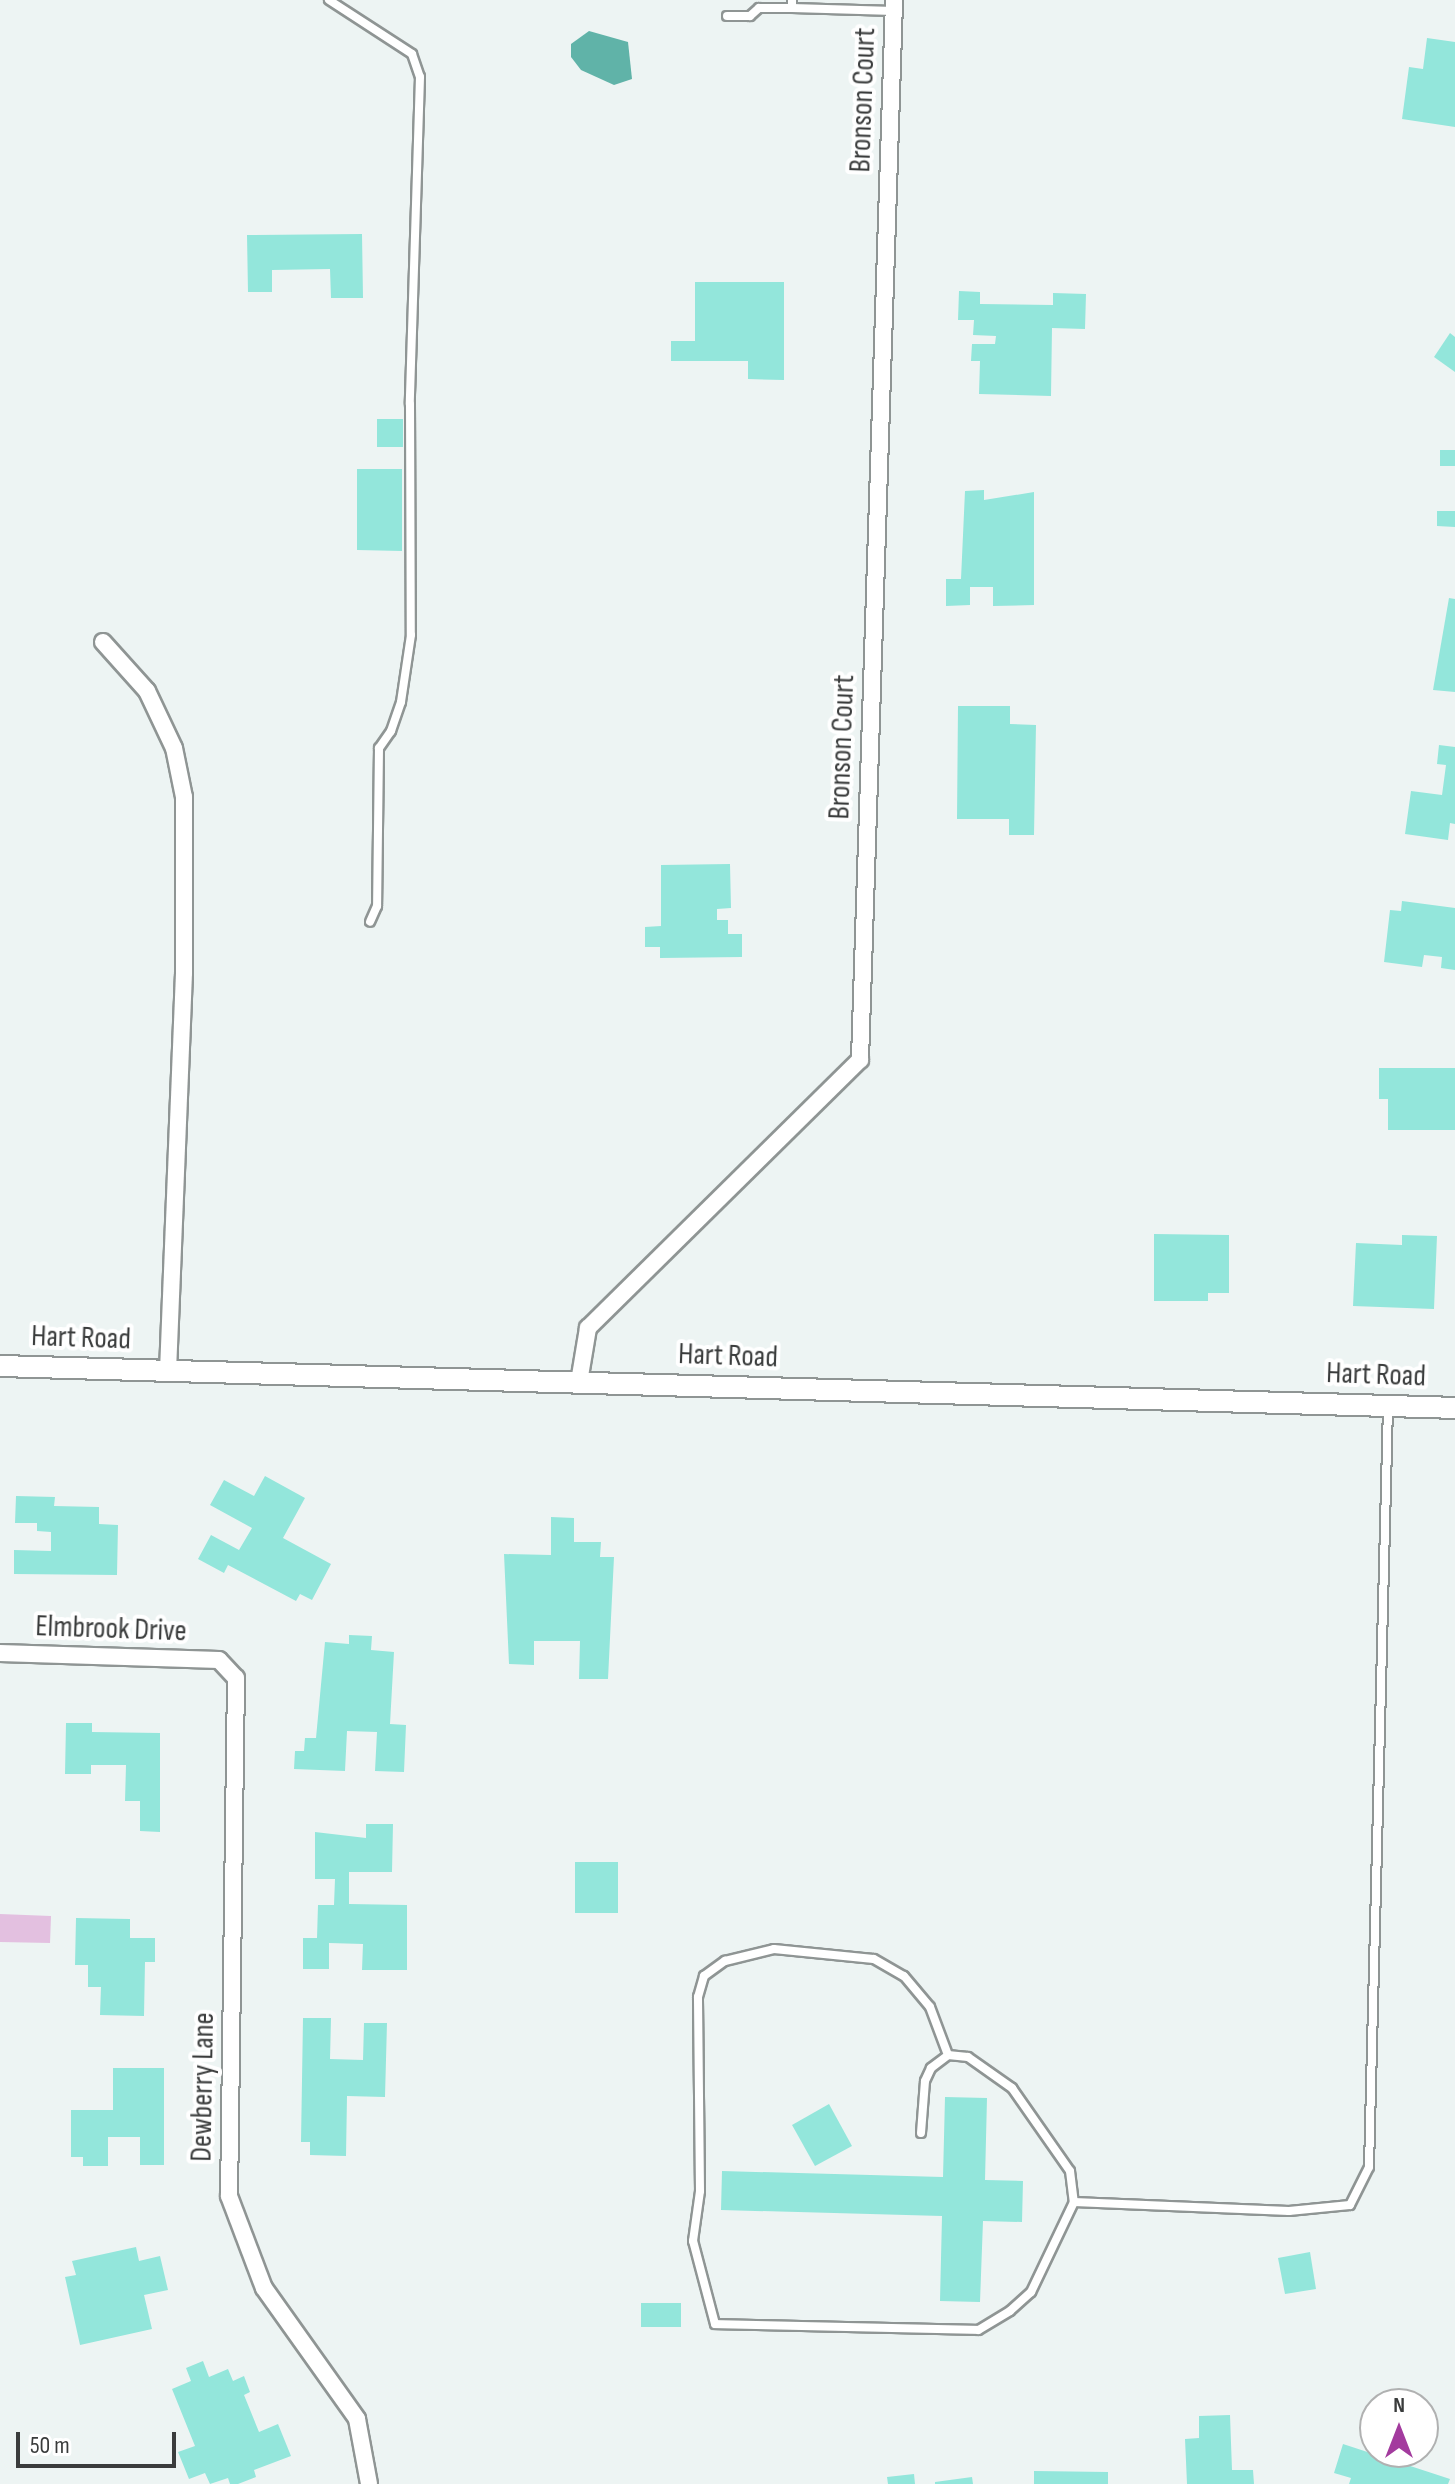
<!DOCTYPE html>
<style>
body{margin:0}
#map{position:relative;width:1455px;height:2484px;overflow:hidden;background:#edf4f3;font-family:"Sofia Sans Condensed",sans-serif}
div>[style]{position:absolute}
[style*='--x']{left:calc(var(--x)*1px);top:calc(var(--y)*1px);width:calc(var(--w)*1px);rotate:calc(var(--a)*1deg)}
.green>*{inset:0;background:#e3c0e0}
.water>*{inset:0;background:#60b3a8}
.building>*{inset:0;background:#93e6db}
.roads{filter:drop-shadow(2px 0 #8f9594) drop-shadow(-2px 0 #8f9594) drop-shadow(0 2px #8f9594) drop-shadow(0 -2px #8f9594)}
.service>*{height:8px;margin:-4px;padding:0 4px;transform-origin:4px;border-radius:4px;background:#fff}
.minor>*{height:16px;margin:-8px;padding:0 8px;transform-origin:8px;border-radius:8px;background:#fff}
.tertiary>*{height:20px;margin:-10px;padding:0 10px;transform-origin:10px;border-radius:10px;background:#fff}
span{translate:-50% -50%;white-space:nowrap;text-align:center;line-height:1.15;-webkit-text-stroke:8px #fff;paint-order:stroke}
.street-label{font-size:30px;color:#3a3c3c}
.north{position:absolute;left:1359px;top:2388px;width:80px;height:80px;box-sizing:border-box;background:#fff;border:2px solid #b0b1b1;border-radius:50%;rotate:0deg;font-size:22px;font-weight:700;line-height:32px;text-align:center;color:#3a3c3c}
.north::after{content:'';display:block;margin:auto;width:28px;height:36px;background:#a33b9e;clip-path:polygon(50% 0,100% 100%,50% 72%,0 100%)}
.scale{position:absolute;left:16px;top:2432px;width:160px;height:36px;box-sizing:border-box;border:4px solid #3a3c3c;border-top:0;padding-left:10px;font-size:24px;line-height:28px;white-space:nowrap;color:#3a3c3c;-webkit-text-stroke:6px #fff;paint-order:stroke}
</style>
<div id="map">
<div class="green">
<i style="clip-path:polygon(0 1914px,51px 1916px,50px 1943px,0 1942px)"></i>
</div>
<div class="water">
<i style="clip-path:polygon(589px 31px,628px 42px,632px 79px,614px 85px,581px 70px,571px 57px,571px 44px)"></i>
</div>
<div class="building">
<i style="clip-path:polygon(1427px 38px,1455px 42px,1455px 127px,1402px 119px,1409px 67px,1423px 69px)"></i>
<i style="clip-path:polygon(362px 234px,363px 298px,331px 298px,330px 269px,272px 270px,272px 292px,248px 292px,247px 235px)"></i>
<i style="clip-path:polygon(695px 282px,784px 282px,784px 380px,748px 379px,748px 361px,671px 361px,671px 341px,695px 341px)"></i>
<i style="clip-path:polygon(959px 291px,980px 292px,980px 304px,1053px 305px,1053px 293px,1086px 294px,1085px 329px,1052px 328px,1051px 396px,979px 394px,980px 361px,971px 361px,972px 344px,995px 344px,996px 336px,973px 335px,974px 320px,958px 320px)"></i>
<i style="clip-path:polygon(1450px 333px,1455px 337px,1455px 372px,1434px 357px)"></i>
<i style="clip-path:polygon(377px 419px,403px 419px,403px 447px,377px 447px)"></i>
<i style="clip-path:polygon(1440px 450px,1455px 450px,1455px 466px,1440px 466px)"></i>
<i style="clip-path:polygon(357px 469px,402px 469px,402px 551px,357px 550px)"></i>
<i style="clip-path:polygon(984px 490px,984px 500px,1034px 492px,1034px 605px,993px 606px,993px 587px,970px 587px,970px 605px,946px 606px,946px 579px,961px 579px,965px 491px)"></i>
<i style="clip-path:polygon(1437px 511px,1455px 511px,1455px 527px,1437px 526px)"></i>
<i style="clip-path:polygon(1449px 598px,1455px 599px,1455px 692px,1433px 690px)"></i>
<i style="clip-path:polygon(958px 706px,1010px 706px,1010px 724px,1036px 725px,1034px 835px,1009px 835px,1009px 819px,957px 819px)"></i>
<i style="clip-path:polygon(1439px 745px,1455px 747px,1455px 824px,1450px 823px,1448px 840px,1405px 834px,1411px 791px,1442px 795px,1446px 765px,1437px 764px)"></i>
<i style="clip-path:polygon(730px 864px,731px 908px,717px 909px,717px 920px,728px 920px,728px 934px,742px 934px,742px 957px,660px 958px,660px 947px,645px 947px,645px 927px,661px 926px,661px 865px)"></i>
<i style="clip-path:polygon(1402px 901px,1455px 908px,1455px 970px,1441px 968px,1442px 957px,1424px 955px,1422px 967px,1384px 962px,1390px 910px,1401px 911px)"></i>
<i style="clip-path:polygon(1379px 1068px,1455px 1068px,1455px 1130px,1388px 1130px,1388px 1099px,1379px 1099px)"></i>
<i style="clip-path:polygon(1154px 1234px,1229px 1235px,1229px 1293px,1208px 1293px,1208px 1301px,1154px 1301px)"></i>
<i style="clip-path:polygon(1402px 1235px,1437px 1236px,1434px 1309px,1353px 1306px,1356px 1243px,1402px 1245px)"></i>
<i style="clip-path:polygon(265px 1476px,305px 1498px,283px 1538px,331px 1564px,312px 1600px,300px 1594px,296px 1601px,228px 1565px,224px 1573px,198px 1559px,211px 1535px,239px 1550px,252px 1528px,210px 1505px,224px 1480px,254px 1496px)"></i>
<i style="clip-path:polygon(16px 1496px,55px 1497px,54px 1506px,99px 1507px,99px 1524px,118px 1525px,117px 1575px,14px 1574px,14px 1550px,51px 1551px,51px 1532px,37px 1531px,37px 1523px,15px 1523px)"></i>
<i style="clip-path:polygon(551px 1517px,574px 1518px,574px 1542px,601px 1542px,600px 1557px,614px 1557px,608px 1679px,579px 1679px,580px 1641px,534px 1641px,534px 1665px,509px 1664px,504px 1554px,551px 1555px)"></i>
<i style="clip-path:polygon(349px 1635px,372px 1636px,371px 1650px,394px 1652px,390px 1724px,406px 1725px,404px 1772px,375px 1771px,377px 1732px,347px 1731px,345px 1771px,294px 1769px,295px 1751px,304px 1751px,305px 1738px,316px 1738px,325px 1642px,349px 1644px)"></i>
<i style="clip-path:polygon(66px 1723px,92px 1723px,92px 1732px,160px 1733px,160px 1832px,140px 1831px,140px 1801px,125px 1801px,126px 1765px,91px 1765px,91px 1774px,65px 1774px)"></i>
<i style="clip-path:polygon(366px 1824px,393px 1824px,392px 1872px,349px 1872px,349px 1904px,407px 1905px,407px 1970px,362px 1970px,363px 1944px,329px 1943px,329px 1969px,303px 1969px,303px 1938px,317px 1938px,318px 1905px,334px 1905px,335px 1879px,315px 1879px,315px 1832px,366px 1838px)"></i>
<i style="clip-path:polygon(575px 1862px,618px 1862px,618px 1913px,575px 1913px)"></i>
<i style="clip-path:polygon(76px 1918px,130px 1919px,130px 1938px,155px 1938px,155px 1962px,145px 1962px,144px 2016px,100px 2015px,101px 1987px,88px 1987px,88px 1965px,75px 1965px)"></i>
<i style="clip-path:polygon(303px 2018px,331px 2018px,330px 2059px,363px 2060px,364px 2023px,387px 2023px,385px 2097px,347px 2096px,346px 2156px,310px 2155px,310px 2142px,301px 2142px)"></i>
<i style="clip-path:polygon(113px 2068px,164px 2068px,164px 2165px,140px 2165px,140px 2137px,108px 2137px,108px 2166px,83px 2166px,83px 2157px,71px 2157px,71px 2110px,113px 2110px)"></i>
<i style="clip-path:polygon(945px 2097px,987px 2098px,985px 2180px,1023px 2181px,1022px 2222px,983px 2221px,980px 2302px,940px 2301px,942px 2216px,721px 2210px,722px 2171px,943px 2177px)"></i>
<i style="clip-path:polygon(829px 2104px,852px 2146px,815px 2166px,792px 2125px)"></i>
<i style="clip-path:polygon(136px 2247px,139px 2261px,160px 2256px,168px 2290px,144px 2295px,152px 2329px,80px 2345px,65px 2277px,76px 2275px,72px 2261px)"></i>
<i style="clip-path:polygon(1310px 2252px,1316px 2289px,1285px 2294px,1278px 2258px)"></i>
<i style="clip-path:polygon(641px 2303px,681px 2303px,681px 2327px,641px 2327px)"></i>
<i style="clip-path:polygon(203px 2361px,209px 2377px,228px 2369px,233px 2381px,244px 2376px,250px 2392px,244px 2395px,259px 2432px,278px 2424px,291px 2456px,254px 2470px,256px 2477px,238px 2484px,230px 2484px,228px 2478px,210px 2484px,205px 2473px,189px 2479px,178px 2452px,195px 2446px,172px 2389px,191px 2381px,186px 2368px)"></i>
<i style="clip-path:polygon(1230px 2415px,1232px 2470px,1253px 2470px,1254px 2484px,1187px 2484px,1185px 2439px,1199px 2438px,1199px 2416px)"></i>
<i style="clip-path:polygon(1343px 2444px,1450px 2479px,1448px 2484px,1349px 2484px,1351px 2478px,1334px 2473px)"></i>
<i style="clip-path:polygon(1034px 2471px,1108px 2472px,1108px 2484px,1034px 2484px)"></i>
<i style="clip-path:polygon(914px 2474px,915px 2484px,888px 2484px,887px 2477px)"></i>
<i style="clip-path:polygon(972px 2477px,973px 2484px,935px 2484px,935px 2482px)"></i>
</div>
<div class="roads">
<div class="service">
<i style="--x:329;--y:0;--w:99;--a:33"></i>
<i style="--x:412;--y:54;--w:24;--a:71"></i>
<i style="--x:420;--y:77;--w:327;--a:91.8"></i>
<i style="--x:410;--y:404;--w:231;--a:89.8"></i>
<i style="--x:411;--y:635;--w:68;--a:98.5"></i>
<i style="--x:401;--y:702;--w:31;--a:109"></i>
<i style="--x:391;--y:731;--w:21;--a:125"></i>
<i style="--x:379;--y:748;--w:158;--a:90.7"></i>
<i style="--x:377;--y:906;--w:17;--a:114"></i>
<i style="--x:792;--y:0;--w:8;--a:90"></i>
<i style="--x:792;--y:8;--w:102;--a:1.7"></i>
<i style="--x:727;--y:16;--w:23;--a:0"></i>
<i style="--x:750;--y:16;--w:12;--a:-42"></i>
<i style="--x:759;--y:8;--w:33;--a:0"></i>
<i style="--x:921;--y:2133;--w:52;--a:-85.6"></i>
<i style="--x:925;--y:2081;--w:14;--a:-65"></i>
<i style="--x:931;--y:2068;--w:21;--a:-37"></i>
<i style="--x:948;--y:2055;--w:20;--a:6"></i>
<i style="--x:968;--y:2057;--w:54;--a:35.2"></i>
<i style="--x:1012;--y:2088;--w:101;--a:55.1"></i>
<i style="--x:1070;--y:2171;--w:31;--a:83"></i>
<i style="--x:1074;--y:2202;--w:100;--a:115.5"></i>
<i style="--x:1031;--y:2292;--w:28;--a:138"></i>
<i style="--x:1010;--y:2311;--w:37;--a:149"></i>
<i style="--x:978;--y:2330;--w:263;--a:-178.7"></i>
<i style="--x:715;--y:2324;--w:86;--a:-104.8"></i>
<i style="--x:693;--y:2241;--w:50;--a:-82"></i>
<i style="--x:700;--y:2191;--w:194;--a:-90.6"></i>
<i style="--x:698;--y:1997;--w:22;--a:-74"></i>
<i style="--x:704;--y:1976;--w:26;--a:-36"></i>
<i style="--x:725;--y:1961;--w:50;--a:-13.8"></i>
<i style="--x:774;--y:1949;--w:100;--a:5.7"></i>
<i style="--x:874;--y:1959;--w:34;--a:30"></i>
<i style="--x:904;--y:1976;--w:40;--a:50"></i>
<i style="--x:930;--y:2007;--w:51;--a:69.4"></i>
<i style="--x:1074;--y:2202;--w:215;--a:2.4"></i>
<i style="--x:1289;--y:2211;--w:61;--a:-5.6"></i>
<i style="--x:1350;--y:2205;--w:42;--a:-63.4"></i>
<i style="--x:1369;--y:2167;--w:761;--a:-88.57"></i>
</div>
<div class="minor">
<i style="--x:103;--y:642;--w:66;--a:48.1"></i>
<i style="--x:147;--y:691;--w:63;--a:64.7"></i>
<i style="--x:174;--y:748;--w:50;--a:78.5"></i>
<i style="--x:184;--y:797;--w:176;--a:90"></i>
<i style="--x:184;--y:973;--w:397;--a:92.3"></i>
<i style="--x:579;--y:1382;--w:55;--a:-80.5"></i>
<i style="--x:588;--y:1328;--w:382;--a:-44.6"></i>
<i style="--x:860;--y:1060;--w:1061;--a:-88.16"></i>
<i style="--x:0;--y:1653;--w:219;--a:1.8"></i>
<i style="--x:219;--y:1660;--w:25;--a:47"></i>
<i style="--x:236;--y:1678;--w:518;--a:90.77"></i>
<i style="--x:229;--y:2196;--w:98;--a:69.2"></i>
<i style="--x:264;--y:2288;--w:161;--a:54.6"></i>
<i style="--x:357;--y:2419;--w:66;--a:79.5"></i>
</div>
<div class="tertiary">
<i style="--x:0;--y:1366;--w:1456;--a:1.65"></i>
</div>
</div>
<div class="street-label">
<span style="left:863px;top:100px;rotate:-88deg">Bronson Court</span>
<span style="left:842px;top:747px;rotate:-88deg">Bronson Court</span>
<span style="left:81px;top:1338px;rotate:2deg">Hart Road</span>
<span style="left:728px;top:1356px;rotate:2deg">Hart Road</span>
<span style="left:1376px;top:1375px;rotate:2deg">Hart Road</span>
<span style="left:111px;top:1629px;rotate:2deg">Elmbrook Drive</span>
<span style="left:203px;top:2087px;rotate:-89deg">Dewberry Lane</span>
</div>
<div class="north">N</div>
<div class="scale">50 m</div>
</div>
